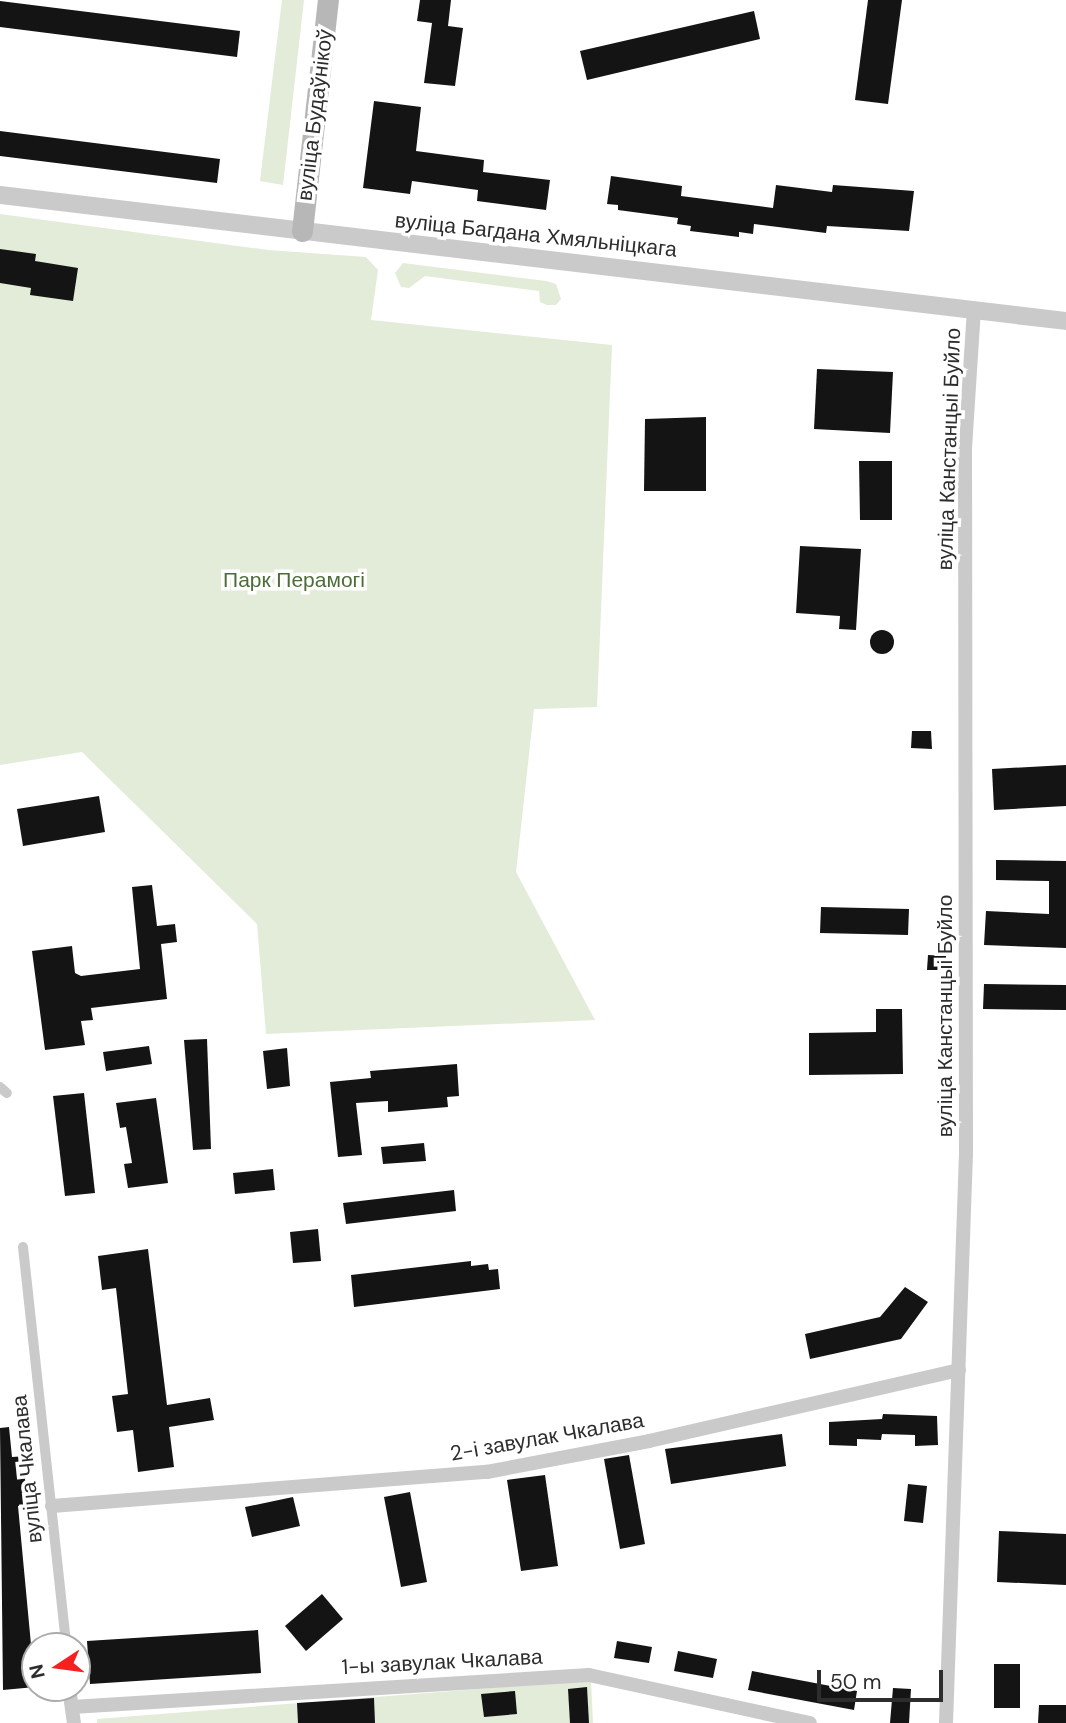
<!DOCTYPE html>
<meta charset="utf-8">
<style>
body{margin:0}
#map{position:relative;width:1066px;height:1723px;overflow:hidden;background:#fff;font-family:"DM Sans",sans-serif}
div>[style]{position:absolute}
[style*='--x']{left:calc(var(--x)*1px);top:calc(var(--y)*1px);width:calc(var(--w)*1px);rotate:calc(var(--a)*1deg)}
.green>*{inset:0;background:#e2ecd9}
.building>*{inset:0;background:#141414}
.round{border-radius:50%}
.pedestrian>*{height:10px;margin:-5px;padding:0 5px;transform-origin:5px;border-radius:5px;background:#cacaca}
.minor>*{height:14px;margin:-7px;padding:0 7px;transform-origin:7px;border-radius:7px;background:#cacaca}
.tertiary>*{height:18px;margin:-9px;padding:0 9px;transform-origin:9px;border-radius:9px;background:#cacaca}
.secondary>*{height:21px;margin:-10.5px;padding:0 10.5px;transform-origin:10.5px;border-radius:10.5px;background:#b7b7b7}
span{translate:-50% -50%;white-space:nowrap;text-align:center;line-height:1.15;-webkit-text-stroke:7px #fff;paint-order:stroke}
.street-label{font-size:21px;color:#2d2d2d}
.park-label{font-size:21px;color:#4c6d37}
.north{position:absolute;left:21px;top:1632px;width:70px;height:70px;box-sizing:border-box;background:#fff;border:2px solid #ababab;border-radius:50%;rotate:257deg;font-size:19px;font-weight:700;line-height:28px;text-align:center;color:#2d2d2d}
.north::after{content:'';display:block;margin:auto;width:24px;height:32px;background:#f5211f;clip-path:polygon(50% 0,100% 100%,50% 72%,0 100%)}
.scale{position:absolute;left:817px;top:1670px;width:126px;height:32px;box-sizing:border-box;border:4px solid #2d2d2d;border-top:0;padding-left:9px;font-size:21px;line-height:24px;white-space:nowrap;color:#2d2d2d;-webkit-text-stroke:5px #fff;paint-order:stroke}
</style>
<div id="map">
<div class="green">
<i style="clip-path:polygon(282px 0,304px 0,283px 185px,260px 181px)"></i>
<i style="clip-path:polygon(0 214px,268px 250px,366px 257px,378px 270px,371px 320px,612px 345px,597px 707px,534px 709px,516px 872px,595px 1020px,266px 1034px,257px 924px,82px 752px,0 765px)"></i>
<i style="clip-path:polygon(403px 263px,546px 281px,556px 284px,561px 299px,556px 305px,547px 305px,540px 302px,539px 291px,425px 276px,409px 288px,401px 287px,395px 273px)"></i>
<i style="clip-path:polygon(591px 1680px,593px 1723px,97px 1723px,97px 1719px)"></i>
</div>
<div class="building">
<i style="clip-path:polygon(420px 0,451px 0,448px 26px,463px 28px,455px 86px,424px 83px,432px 23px,417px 21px)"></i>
<i style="clip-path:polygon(868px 0,902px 0,888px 104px,855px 100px)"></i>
<i style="clip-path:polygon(0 1px,240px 31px,237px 57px,0 27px)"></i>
<i style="clip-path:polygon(754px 11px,760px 39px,587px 80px,580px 51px)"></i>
<i style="clip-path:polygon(374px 101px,421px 107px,416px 151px,484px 160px,483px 172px,550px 180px,546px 210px,477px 201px,478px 190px,412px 181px,410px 194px,363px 188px)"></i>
<i style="clip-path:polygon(0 131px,220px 159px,217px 183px,0 156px)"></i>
<i style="clip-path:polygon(611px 176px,682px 186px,681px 196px,773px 208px,776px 185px,832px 192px,833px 185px,914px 191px,909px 231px,827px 226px,826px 233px,754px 224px,753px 234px,739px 232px,739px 237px,690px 231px,691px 226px,677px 224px,678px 218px,618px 210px,618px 205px,607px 204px)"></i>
<i style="clip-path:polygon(0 249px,36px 254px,35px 261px,78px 268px,73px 301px,30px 295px,31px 288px,0 283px)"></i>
<i style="clip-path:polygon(817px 369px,893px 372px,890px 433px,814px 429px)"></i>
<i style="clip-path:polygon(706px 417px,706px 491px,644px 491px,645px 419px)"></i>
<i style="clip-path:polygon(859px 461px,892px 461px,892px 520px,860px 520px)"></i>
<i style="clip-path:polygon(800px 546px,861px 549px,856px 630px,839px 629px,840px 616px,796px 613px)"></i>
<i class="round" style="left:870px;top:630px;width:24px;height:24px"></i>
<i style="clip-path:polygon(912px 731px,931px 731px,932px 749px,911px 748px)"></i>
<i style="clip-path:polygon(1066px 765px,1066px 806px,994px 810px,992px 769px)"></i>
<i style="clip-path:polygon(99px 796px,105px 832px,23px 846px,17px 809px)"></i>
<i style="clip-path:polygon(996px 860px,1066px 861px,1066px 948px,984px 945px,986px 911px,1049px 914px,1049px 881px,996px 880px)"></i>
<i style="clip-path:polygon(152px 885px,157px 926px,175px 924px,177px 942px,161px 944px,167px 999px,91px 1008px,93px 1020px,81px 1021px,85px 1045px,45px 1050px,32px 951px,72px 946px,75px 973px,81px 976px,140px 969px,132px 887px)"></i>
<i style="clip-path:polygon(821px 907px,909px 909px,908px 935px,820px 933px)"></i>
<i style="clip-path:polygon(928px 955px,946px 956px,945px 970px,927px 970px)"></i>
<i style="clip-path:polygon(984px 984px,1066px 985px,1066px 1010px,983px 1009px)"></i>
<i style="clip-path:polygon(876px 1009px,902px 1009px,903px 1074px,809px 1075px,809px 1033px,876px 1032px)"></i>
<i style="clip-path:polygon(207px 1039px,211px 1149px,193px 1150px,184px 1040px)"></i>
<i style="clip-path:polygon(149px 1046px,152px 1064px,106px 1071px,103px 1052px)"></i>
<i style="clip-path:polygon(287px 1048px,290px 1086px,267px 1089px,263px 1051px)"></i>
<i style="clip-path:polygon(457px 1064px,459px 1096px,447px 1097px,448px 1107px,388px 1112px,388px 1101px,356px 1103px,362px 1155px,338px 1157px,330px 1082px,371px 1078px,370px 1071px)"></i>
<i style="clip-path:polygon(84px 1093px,95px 1193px,65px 1196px,53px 1096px)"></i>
<i style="clip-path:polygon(156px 1098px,168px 1183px,128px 1188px,124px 1164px,132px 1163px,126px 1127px,120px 1128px,116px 1103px)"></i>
<i style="clip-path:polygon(424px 1143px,426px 1161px,383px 1164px,381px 1147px)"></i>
<i style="clip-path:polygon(273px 1169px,275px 1190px,235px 1194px,233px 1173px)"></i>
<i style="clip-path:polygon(454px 1190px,456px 1211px,346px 1224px,343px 1203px)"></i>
<i style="clip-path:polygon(318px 1229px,321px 1261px,293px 1263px,290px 1232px)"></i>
<i style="clip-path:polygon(148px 1249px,167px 1405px,210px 1398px,214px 1420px,169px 1427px,174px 1467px,138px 1472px,133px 1430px,117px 1432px,112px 1396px,128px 1394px,116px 1288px,102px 1290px,98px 1256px)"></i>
<i style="clip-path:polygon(471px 1261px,471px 1266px,488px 1264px,489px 1270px,498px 1269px,500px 1289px,354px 1307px,351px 1275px)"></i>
<i style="clip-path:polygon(905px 1287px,928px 1302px,901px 1339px,810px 1359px,805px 1334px,880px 1317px)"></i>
<i style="clip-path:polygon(883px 1414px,937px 1416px,938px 1445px,915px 1446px,915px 1435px,882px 1434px,881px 1440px,857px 1439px,857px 1446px,829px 1445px,829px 1422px,882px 1419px)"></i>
<i style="clip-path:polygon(9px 1427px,12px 1457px,27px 1456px,28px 1470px,24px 1470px,28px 1505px,18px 1506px,35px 1687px,3px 1690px,0 1428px)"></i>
<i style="clip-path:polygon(782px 1434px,786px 1466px,671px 1484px,665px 1449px)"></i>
<i style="clip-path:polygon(629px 1455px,645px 1544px,620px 1549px,604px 1459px)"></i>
<i style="clip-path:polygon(545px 1475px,558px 1566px,521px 1571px,507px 1480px)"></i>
<i style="clip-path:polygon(908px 1484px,927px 1486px,923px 1523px,904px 1521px)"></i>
<i style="clip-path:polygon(410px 1492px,427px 1582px,401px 1587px,384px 1497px)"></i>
<i style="clip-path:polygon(293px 1497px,300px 1526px,252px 1537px,245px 1507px)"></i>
<i style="clip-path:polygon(999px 1531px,1066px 1534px,1066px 1585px,997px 1582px)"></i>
<i style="clip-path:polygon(322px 1594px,343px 1619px,306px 1651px,285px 1626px)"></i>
<i style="clip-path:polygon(258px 1630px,261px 1673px,90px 1684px,87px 1641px)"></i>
<i style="clip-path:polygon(617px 1641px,652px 1647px,649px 1663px,614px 1658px)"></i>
<i style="clip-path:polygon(678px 1651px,717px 1659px,713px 1678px,674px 1671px)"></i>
<i style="clip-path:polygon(994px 1664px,1020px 1664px,1020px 1708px,994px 1708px)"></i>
<i style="clip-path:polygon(752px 1671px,857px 1691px,854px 1710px,748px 1690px)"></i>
<i style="clip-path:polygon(587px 1687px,589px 1723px,570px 1723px,568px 1689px)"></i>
<i style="clip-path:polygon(893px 1688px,911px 1689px,909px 1723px,890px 1723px)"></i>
<i style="clip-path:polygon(515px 1691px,517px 1714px,484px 1717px,481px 1694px)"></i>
<i style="clip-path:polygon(374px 1698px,375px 1723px,298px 1723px,297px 1703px)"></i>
<i style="clip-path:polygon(1039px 1705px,1066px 1705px,1066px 1723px,1038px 1723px)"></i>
</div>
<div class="pedestrian">
<i style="--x:0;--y:1087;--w:9;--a:41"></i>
<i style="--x:23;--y:1247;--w:401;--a:83.8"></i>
</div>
<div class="minor">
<i style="--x:52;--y:1506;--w:436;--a:-4.5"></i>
<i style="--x:487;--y:1472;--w:165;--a:-10.8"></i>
<i style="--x:649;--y:1441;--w:318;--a:-12.9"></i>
<i style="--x:70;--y:1695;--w:28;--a:82"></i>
<i style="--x:72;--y:1707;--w:518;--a:-3.54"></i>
<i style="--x:589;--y:1675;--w:226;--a:12.3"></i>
<i style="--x:946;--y:1723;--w:569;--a:-87.99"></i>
<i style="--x:966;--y:1154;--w:706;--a:-90.08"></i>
<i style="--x:965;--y:448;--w:138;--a:-86.3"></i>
</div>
<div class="tertiary">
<i style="--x:0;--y:195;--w:1073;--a:6.74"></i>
</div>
<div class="secondary">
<i style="--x:302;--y:231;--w:232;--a:-83.6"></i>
</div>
<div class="street-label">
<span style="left:315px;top:115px;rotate:-83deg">вуліца Будаўнікоў</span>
<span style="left:536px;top:235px;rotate:6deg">вуліца Багдана Хмяльніцкага</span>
<span style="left:949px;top:449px;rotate:-88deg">вуліца Канстанцыі Буйло</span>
<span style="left:945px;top:1016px;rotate:-90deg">вуліца Канстанцыі Буйло</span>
<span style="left:547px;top:1437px;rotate:-10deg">2-і завулак Чкалава</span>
<span style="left:27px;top:1469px;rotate:-96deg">вуліца Чкалава</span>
<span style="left:442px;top:1662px;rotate:-3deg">1-ы завулак Чкалава</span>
</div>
<div class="park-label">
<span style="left:294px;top:580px">Парк Перамогі</span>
</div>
<div class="north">N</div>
<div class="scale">50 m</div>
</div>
